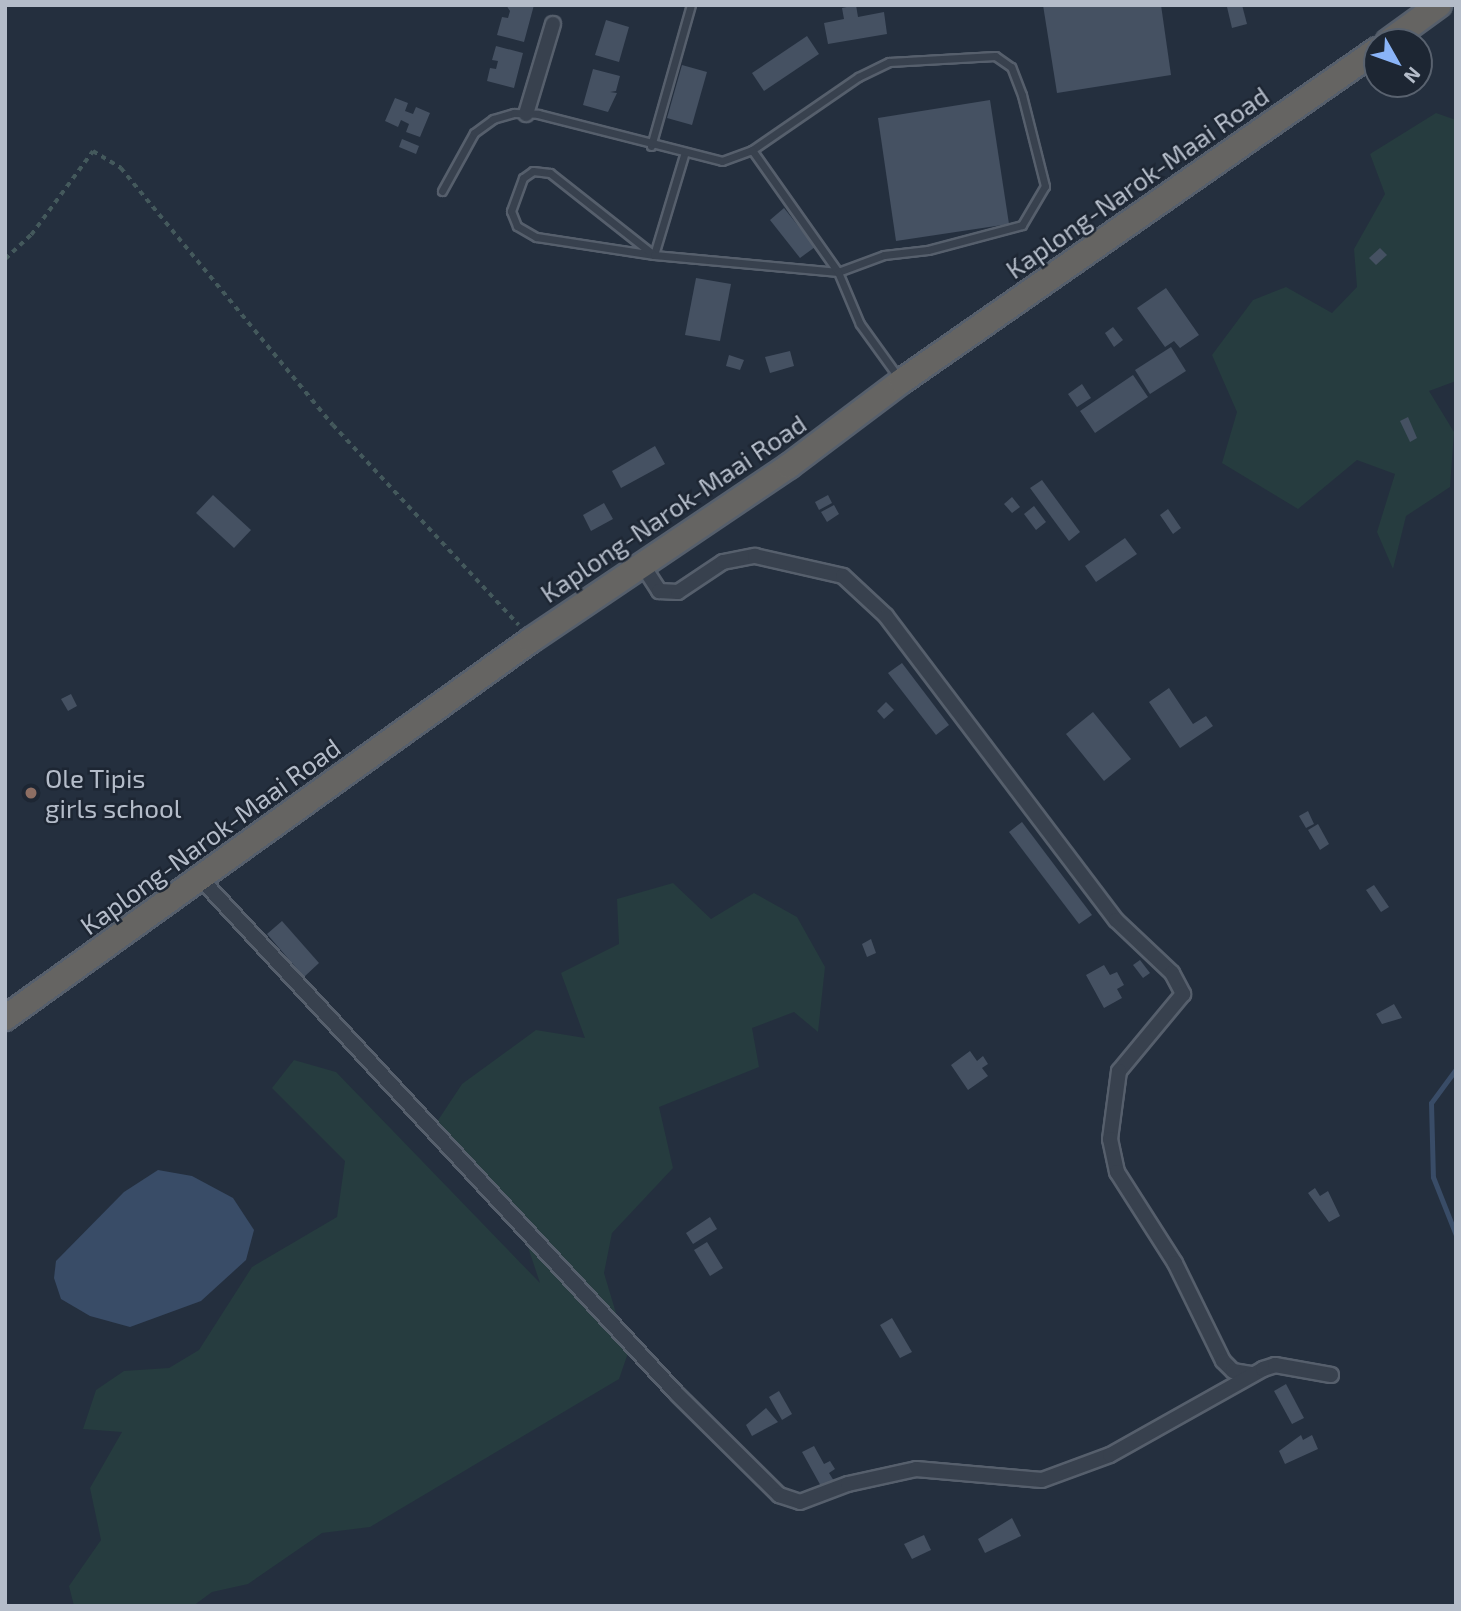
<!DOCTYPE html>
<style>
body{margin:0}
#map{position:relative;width:1461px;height:1611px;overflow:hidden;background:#242f3e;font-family:"Exo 2",sans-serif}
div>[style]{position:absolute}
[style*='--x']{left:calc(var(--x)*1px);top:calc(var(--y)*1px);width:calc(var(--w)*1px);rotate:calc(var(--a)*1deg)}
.green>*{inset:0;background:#263c3f}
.water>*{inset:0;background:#394c67}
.stream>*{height:5px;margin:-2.5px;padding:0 2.5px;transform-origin:2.5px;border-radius:2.5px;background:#394c67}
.building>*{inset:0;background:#455162}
.path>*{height:3.5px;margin-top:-1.75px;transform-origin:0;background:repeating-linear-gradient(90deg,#44595c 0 5px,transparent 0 10px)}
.roads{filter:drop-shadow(2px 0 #565f6c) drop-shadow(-2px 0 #565f6c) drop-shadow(0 2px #565f6c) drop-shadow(0 -2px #565f6c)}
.service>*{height:7px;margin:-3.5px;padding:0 3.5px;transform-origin:3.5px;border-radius:3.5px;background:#38414e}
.minor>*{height:14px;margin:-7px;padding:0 7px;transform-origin:7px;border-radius:7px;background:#38414e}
.trunk>*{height:24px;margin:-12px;padding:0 12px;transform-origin:12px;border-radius:12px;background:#656462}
.dots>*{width:19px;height:19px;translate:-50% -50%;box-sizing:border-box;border:4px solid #1d2633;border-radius:50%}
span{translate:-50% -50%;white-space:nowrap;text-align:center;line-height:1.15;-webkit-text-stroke:5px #1d2633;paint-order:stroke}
.street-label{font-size:26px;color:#b4bcc9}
.poi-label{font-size:26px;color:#b4bcc9}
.left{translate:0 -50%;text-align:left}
.frame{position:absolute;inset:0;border:7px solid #b4bcc9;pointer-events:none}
.north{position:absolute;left:1363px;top:28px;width:70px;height:70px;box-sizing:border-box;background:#1d2633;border:2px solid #59626f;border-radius:50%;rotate:130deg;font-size:19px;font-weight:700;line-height:28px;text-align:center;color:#b4bcc9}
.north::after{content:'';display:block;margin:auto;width:24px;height:32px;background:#8ab4f8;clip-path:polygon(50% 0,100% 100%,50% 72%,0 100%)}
</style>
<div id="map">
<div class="green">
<i style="clip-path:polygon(1436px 113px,1456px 120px,1456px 381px,1429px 391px,1454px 432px,1450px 487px,1406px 516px,1393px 569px,1377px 532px,1395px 474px,1357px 460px,1298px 509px,1222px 463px,1237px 412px,1212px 355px,1253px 300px,1286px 287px,1332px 313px,1357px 287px,1354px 249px,1385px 194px,1370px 154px)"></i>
<i style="clip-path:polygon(673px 883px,711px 919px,754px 893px,797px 917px,825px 967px,818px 1032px,794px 1012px,752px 1028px,759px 1067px,659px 1107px,673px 1168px,612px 1233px,604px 1273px,628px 1353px,619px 1379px,370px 1527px,322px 1533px,248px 1584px,212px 1592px,193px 1606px,74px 1606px,69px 1586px,101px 1540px,90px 1488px,122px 1432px,83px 1429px,96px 1390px,124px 1371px,169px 1368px,199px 1350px,252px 1267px,337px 1217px,345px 1161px,272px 1088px,294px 1060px,336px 1072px,540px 1283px,527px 1244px,427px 1137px,462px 1084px,536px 1030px,585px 1038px,561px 973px,619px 944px,617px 899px)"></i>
</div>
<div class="water">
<i style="clip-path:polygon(158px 1170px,192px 1176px,233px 1198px,254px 1230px,246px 1260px,201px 1301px,130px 1327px,90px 1316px,61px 1299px,54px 1278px,56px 1261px,124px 1192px)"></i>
</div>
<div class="stream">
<i style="--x:1456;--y:1069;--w:42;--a:126.3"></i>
<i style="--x:1431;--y:1103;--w:74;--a:88.5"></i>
<i style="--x:1433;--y:1177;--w:62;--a:68.4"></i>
</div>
<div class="building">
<i style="clip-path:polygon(506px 5px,534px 5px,524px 42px,497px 35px,502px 17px,508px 18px,510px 11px)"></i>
<i style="clip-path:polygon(856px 5px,858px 17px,884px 12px,887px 34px,828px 44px,824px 23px,844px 19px,842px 8px)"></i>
<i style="clip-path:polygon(1043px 5px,1161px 5px,1171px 75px,1057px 93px)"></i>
<i style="clip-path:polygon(1242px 5px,1247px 24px,1232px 28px,1227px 7px)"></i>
<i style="clip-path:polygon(606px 20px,629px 27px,619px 62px,595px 55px)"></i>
<i style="clip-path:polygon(807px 36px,819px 54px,764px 91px,752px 73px)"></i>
<i style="clip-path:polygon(496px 46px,523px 53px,514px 88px,487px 81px,490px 68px,496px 69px,498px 61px,492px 60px)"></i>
<i style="clip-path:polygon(682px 65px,707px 72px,692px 125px,667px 118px)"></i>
<i style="clip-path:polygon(593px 69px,620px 76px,616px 91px,610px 92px,617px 93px,608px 112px,583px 105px)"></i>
<i style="clip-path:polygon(395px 98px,408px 103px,405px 111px,413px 114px,416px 107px,430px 113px,420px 137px,406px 132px,409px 124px,401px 120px,398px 127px,385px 121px)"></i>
<i style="clip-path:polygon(990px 100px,1009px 224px,896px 241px,878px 118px)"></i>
<i style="clip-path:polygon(402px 139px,419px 146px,416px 154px,399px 147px)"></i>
<i style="clip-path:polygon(784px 208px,815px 247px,800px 258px,770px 220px)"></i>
<i style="clip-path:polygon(1380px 248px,1387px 255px,1376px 265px,1369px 258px)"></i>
<i style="clip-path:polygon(696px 278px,731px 284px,720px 341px,685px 335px)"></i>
<i style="clip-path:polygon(1166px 288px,1199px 335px,1180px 348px,1174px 341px,1165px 347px,1137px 308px)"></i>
<i style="clip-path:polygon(1113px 327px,1123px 340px,1114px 347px,1105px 333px)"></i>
<i style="clip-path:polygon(1171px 347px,1186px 371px,1150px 394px,1135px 370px)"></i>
<i style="clip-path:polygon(790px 351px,794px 366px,770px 373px,765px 357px)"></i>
<i style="clip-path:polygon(729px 355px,744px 360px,740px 370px,726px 366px)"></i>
<i style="clip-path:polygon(1133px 375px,1148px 397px,1095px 433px,1080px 411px)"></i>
<i style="clip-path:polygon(1082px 384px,1091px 398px,1077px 407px,1068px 394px)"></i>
<i style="clip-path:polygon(1408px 417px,1417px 438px,1410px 442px,1400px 421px)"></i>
<i style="clip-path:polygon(655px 446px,665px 464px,621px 488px,612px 471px)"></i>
<i style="clip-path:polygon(1042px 480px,1080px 532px,1069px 541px,1030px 488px)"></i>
<i style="clip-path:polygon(213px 495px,251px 530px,234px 548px,196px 513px)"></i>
<i style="clip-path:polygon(828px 495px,832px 503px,819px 510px,815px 502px)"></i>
<i style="clip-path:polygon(1012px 497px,1020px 507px,1012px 513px,1004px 504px)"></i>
<i style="clip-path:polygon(604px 503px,613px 519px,591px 531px,583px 515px)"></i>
<i style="clip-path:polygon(834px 505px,839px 514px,827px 522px,821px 512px)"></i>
<i style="clip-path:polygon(1034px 506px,1046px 522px,1036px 530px,1024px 514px)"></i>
<i style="clip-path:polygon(1168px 509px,1181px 528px,1173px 534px,1160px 515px)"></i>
<i style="clip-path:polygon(1125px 538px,1137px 554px,1096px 582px,1085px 566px)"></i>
<i style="clip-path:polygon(902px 663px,949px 725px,936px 735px,888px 673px)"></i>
<i style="clip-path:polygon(1169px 688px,1193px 724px,1206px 716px,1213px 726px,1180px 748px,1149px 702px)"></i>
<i style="clip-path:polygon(71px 694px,77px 706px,68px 711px,61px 699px)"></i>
<i style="clip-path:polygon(886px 702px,894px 710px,884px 719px,877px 711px)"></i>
<i style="clip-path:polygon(1093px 712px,1131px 759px,1104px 781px,1066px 734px)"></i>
<i style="clip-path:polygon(1308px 811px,1314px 824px,1306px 828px,1299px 816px)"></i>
<i style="clip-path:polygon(1022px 822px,1092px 915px,1079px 924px,1009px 832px)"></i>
<i style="clip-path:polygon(1318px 824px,1329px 844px,1320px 850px,1308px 830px)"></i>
<i style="clip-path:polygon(1374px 885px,1389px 907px,1381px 912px,1366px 890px)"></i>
<i style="clip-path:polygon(282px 921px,319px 963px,304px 977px,267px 934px)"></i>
<i style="clip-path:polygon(871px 939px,876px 953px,867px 957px,862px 944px)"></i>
<i style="clip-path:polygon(1140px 960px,1150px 973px,1143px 978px,1133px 965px)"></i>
<i style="clip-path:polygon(1104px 965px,1110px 975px,1117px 972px,1124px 985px,1117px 989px,1122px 998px,1104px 1008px,1086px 975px)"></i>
<i style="clip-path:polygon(1394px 1004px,1402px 1018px,1382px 1024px,1376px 1014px)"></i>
<i style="clip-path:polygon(970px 1051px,977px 1061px,983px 1056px,988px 1064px,982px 1068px,988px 1076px,968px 1090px,951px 1065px)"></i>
<i style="clip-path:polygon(1315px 1188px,1320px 1196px,1328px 1191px,1340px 1216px,1329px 1222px,1308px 1193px)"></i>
<i style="clip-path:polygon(710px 1217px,717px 1229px,693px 1244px,686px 1233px)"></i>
<i style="clip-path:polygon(707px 1242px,723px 1268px,710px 1276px,694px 1250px)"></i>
<i style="clip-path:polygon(892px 1318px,912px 1352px,900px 1358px,880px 1325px)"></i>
<i style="clip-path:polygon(1286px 1384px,1304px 1418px,1292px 1424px,1274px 1391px)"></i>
<i style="clip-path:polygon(779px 1391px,792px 1414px,782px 1420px,769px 1397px)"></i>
<i style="clip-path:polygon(766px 1408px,778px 1422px,752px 1436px,746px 1425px)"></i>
<i style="clip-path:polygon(1301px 1435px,1303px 1440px,1312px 1435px,1318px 1449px,1285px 1464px,1279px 1451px)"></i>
<i style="clip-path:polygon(814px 1446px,824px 1464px,830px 1461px,835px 1469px,829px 1473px,834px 1481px,822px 1488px,802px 1452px)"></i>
<i style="clip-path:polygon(1012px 1518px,1021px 1536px,985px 1553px,978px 1539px)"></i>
<i style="clip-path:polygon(924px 1535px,931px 1550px,912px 1559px,904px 1544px)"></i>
</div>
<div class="path">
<i style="--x:5;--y:259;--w:35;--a:-43"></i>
<i style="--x:31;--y:235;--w:104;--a:-53.6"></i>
<i style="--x:93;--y:151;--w:33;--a:31"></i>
<i style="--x:121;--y:168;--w:333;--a:50.5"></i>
<i style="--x:333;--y:425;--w:273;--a:47.1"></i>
</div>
<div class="roads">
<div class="service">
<i style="--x:651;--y:146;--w:147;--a:-74.2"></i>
<i style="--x:684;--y:155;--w:104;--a:106.7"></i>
<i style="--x:654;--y:255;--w:119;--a:-171.3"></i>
<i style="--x:536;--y:237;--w:22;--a:-150"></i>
<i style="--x:517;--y:226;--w:16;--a:-112"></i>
<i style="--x:511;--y:211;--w:35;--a:-70"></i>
<i style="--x:523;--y:178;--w:12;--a:-35"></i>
<i style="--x:533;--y:171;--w:17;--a:7"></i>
<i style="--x:550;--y:173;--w:132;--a:38.3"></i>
<i style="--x:654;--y:255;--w:185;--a:5.3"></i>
<i style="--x:838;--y:272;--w:49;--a:-20.3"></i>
<i style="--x:884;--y:255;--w:44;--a:-6.5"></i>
<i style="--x:928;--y:250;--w:97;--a:-14.9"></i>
<i style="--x:1022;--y:225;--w:45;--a:-59.5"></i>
<i style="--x:1045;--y:186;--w:94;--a:-104.2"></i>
<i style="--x:1022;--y:95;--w:30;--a:-111"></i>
<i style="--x:1011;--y:67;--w:19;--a:-145"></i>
<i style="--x:995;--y:56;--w:106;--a:176.8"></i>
<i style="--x:889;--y:62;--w:34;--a:154"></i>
<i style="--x:858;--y:77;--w:129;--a:145.4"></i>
<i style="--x:442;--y:191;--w:66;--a:-61.1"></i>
<i style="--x:474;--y:133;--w:24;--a:-36"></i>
<i style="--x:493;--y:119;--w:22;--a:-16"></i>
<i style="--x:514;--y:113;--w:24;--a:2"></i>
<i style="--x:538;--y:114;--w:190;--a:14.3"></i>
<i style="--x:722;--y:161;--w:32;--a:-20"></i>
<i style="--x:752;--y:150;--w:149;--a:54.8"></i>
<i style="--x:838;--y:272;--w:56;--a:67.1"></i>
<i style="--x:860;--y:324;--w:67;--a:54.2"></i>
</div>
<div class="minor">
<i style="--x:526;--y:114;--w:94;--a:-73.3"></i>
<i style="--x:643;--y:566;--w:30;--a:57"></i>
<i style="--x:659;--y:591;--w:19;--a:3"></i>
<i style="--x:678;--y:592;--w:54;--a:-33.7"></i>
<i style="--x:723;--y:562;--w:33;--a:-11"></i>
<i style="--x:755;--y:556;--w:90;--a:12.8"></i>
<i style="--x:843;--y:576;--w:59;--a:42.9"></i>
<i style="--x:886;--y:616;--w:381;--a:52.9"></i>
<i style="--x:1116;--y:920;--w:77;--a:43.4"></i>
<i style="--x:1172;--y:973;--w:24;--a:62"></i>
<i style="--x:1183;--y:994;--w:100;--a:129.7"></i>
<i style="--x:1119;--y:1071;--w:69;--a:97.5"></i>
<i style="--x:1110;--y:1139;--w:34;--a:78"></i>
<i style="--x:1117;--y:1172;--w:108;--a:57.5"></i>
<i style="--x:1175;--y:1263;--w:109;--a:63.9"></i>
<i style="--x:1223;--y:1361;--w:14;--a:45"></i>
<i style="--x:1233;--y:1371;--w:18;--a:9"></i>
<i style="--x:201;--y:879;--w:701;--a:47.25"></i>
<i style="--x:677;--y:1394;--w:144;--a:44.7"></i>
<i style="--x:779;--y:1495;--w:22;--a:18"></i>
<i style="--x:800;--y:1502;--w:51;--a:-20.6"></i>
<i style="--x:848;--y:1484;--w:70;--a:-12.4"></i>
<i style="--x:916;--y:1469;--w:126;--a:5"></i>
<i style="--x:1042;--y:1480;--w:72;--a:-20.2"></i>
<i style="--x:1110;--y:1455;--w:176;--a:-29.3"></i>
<i style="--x:1263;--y:1369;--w:13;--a:-18"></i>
<i style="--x:1275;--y:1365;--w:57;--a:10.1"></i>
</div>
<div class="trunk">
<i style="--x:1388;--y:42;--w:63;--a:-36"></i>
<i style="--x:5;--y:1018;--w:648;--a:-35.7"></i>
<i style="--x:531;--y:640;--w:311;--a:-34"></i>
<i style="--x:789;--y:466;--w:141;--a:-37"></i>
<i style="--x:902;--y:381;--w:579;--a:-34.87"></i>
</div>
</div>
<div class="dots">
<i style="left:31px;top:793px;background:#8d6e63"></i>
</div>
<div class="street-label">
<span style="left:1137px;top:182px;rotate:-35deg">Kaplong-Narok-Maai Road</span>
<span style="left:673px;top:508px;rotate:-34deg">Kaplong-Narok-Maai Road</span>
<span style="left:210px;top:836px;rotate:-36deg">Kaplong-Narok-Maai Road</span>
</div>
<div class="poi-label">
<span class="left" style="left:45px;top:793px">Ole Tipis<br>girls school</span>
</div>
<div class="frame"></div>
<div class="north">N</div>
</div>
